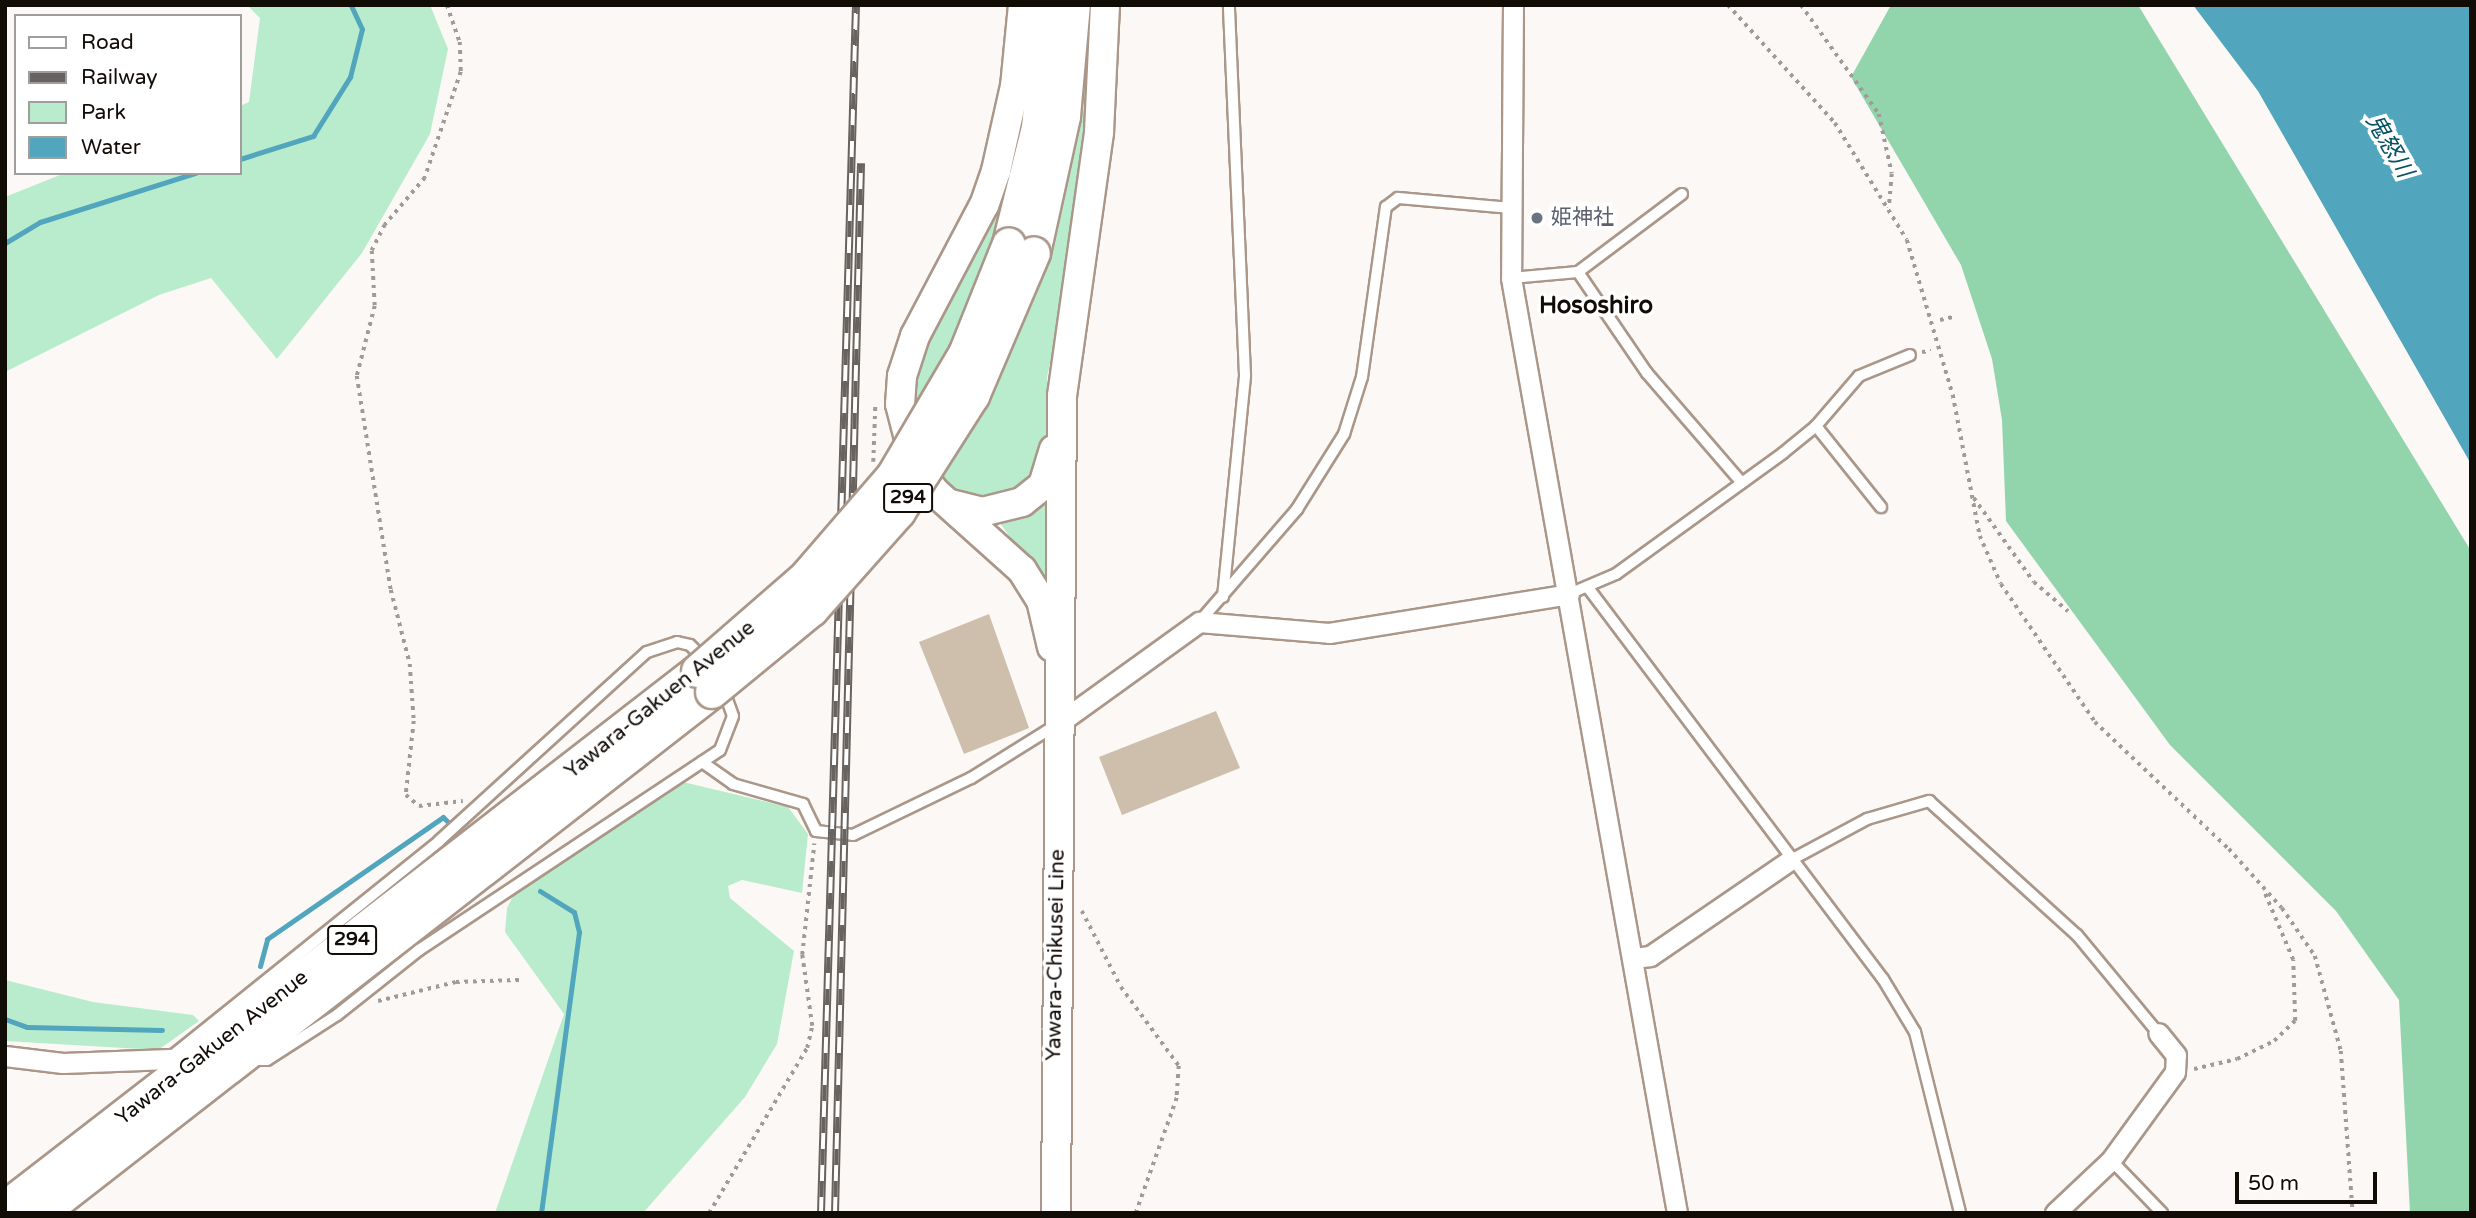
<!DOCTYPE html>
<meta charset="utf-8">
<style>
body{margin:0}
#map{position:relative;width:2476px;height:1218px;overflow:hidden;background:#fcf8f5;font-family:"Varela Round","Noto Sans JP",sans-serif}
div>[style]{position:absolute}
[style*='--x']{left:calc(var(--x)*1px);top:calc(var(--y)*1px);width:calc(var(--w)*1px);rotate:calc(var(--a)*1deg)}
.green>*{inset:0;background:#b9eccc}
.forest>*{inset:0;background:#92d4ac}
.water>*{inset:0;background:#51a6bd}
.stream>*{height:5px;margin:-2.5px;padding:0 2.5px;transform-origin:2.5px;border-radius:2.5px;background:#51a6bd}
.building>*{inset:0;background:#cebfac}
.path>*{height:3.5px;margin-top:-1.75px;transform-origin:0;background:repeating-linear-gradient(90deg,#a09b97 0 3.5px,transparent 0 8.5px)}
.roads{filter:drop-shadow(2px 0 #aa9789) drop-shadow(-2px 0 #aa9789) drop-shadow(0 2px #aa9789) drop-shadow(0 -2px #aa9789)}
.service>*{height:10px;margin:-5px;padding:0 5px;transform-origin:5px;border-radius:5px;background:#fff}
.minor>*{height:19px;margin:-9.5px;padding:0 9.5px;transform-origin:9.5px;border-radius:9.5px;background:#fff}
.secondary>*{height:28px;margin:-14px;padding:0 14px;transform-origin:14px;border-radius:14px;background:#fff}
.trunk>*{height:32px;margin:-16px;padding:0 16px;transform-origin:16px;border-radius:16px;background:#fff}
.rail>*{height:8px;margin-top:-4px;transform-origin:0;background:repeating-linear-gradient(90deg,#fff 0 16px,#68635f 0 32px);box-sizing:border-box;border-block:2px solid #68635f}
.bridges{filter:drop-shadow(2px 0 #aa9789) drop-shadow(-2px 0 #aa9789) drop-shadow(0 2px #aa9789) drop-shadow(0 -2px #aa9789)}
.trunk-bridge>*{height:32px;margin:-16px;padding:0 16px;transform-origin:16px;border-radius:16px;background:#fff}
.dots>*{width:19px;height:19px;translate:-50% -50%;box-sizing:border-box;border:4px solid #fff;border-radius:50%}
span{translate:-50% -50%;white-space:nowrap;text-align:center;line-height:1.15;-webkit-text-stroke:7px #fff;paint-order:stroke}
.shield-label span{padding:2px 5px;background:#fff;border:2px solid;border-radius:5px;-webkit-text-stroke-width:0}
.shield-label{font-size:19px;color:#120c07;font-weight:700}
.worship-label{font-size:21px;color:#5b616d}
.left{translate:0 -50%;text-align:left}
.street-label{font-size:21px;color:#120c07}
.water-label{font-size:23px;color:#045162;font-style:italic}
.quarter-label{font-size:24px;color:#120c07;font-weight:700}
.frame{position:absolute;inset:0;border:7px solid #120c07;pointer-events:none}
.legend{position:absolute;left:14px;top:14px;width:228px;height:161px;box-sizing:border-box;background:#fff;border:2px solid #a09e9c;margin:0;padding:9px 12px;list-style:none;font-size:21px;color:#120c07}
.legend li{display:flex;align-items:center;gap:14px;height:35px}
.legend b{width:35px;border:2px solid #a09e9c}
.scale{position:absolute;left:2235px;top:1172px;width:142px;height:32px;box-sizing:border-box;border:4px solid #120c07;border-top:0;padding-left:9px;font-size:21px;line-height:24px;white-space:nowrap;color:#120c07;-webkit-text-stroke:5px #fff;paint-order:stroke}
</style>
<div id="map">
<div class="green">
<i style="clip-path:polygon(247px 5px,430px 5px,448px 49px,430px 134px,362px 253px,277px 359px,211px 278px,159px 295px,5px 372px,5px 197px,65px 173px,240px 173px,240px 106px,249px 102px,260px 18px)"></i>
<i style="clip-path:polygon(1086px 5px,1098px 5px,1072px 264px,1047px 377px,1048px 449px,1021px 494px,972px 504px,937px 479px,1015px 342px,1048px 254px)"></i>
<i style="clip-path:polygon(1022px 82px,1028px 131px,984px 282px,911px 428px,912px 366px)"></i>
<i style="clip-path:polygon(1052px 484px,1048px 591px,998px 520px)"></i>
<i style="clip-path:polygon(683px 782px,788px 807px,808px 834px,802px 893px,742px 880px,728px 886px,730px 898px,794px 951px,777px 1044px,745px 1097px,643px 1213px,495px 1213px,564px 1014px,505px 932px,507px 908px,515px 892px)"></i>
<i style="clip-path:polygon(5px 980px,93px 1002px,193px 1015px,199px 1021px,158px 1050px,5px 1041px)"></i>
</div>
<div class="forest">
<i style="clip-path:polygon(1891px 5px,2138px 5px,2471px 551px,2471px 1213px,2410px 1213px,2399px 1000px,2336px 911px,2170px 745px,2006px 521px,2002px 420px,1992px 359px,1961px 265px,1851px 77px)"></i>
</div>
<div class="water">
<i style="clip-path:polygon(2193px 5px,2471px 5px,2471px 464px,2258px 91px)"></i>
</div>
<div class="stream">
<i style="--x:240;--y:159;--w:77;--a:-17.5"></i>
<i style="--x:313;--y:136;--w:70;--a:-57.9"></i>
<i style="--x:350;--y:77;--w:49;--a:-76"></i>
<i style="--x:362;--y:29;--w:26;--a:-115"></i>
<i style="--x:5;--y:243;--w:41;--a:-31"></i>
<i style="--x:40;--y:222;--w:163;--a:-17.5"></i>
<i style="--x:540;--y:891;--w:40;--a:32"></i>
<i style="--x:574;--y:912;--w:21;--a:76"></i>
<i style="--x:579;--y:932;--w:284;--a:97.7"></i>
<i style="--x:260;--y:966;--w:28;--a:-75"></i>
<i style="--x:267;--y:939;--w:214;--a:-34.7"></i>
<i style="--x:443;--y:817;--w:6;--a:45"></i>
<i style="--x:5;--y:1019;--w:23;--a:20"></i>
<i style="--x:27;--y:1027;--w:135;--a:1.3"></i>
</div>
<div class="building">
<i style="clip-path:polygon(989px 614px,1029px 728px,964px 754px,919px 642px)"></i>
<i style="clip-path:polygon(1216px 711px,1240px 768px,1122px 815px,1099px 757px)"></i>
</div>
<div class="path">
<i style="--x:447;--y:5;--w:39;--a:71"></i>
<i style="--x:460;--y:42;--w:30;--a:88"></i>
<i style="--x:461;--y:72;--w:112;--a:108.8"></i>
<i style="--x:425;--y:178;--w:62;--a:130.4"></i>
<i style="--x:385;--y:225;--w:29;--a:117"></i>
<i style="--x:372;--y:251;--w:55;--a:86.9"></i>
<i style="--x:375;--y:306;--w:72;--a:104.4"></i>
<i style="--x:357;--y:376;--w:217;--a:81"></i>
<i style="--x:391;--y:590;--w:76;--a:75.6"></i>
<i style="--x:410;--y:664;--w:57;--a:86"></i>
<i style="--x:414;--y:721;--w:74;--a:96.2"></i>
<i style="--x:406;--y:795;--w:17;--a:40"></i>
<i style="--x:419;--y:806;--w:44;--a:-6.5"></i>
<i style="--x:1728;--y:5;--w:159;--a:47.8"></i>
<i style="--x:1835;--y:123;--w:137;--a:58.4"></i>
<i style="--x:1907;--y:240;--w:162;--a:73.5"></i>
<i style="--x:1953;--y:395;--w:144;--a:79.2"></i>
<i style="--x:1980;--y:536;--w:52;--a:66.4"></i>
<i style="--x:2001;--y:584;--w:167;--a:55.7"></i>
<i style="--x:2095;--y:722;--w:185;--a:43.5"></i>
<i style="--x:2229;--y:849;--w:79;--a:48.1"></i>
<i style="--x:2282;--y:908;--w:58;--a:55.5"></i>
<i style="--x:2315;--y:956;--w:98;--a:74.7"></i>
<i style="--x:2341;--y:1051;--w:162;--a:85.8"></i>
<i style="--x:1801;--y:5;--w:134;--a:54.4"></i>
<i style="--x:1879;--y:114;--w:61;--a:77.8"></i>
<i style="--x:1892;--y:174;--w:34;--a:95"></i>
<i style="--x:1940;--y:320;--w:13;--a:-13"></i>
<i style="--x:1922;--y:352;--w:9;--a:-6"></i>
<i style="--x:873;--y:462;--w:55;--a:-87.9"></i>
<i style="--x:1974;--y:498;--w:103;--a:54.5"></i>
<i style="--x:2034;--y:582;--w:45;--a:40.5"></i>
<i style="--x:1082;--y:911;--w:85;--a:62.8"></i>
<i style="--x:1121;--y:987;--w:98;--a:53.7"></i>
<i style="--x:1179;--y:1066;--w:32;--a:94"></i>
<i style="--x:1177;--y:1098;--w:122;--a:109.6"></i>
<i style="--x:378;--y:1001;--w:80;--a:-13.7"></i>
<i style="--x:456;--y:982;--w:64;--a:-1.8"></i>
<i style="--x:2194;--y:1069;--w:44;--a:-13.1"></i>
<i style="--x:2237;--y:1059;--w:41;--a:-25.9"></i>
<i style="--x:2274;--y:1041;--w:29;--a:-44"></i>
<i style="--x:2295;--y:1021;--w:61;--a:-91.9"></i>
<i style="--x:2293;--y:960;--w:74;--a:-113.1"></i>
<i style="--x:709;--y:1213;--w:192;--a:-59.3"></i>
<i style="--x:807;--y:1048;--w:23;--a:-77"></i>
<i style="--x:812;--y:1026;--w:72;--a:-98"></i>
<i style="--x:802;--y:955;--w:112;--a:-83.8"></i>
</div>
<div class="roads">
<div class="service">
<i style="--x:1578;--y:272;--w:122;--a:55.7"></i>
<i style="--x:1647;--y:373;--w:145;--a:49.2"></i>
<i style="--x:1511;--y:278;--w:67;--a:-5.1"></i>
<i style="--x:1578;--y:272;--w:130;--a:-36.9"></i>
<i style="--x:1816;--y:426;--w:104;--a:51.3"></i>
<i style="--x:1589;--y:589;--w:488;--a:53"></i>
<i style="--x:1883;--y:979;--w:62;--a:58.9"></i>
<i style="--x:1915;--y:1032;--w:187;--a:76"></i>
<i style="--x:1569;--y:594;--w:51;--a:-23.1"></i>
<i style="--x:1616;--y:574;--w:206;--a:-35.9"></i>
<i style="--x:1783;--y:453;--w:43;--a:-39.3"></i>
<i style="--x:1816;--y:426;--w:66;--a:-49.3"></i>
<i style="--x:1859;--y:376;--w:55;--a:-22.4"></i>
<i style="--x:1223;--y:597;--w:223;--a:-84.3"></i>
<i style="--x:1245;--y:375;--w:370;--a:-92.5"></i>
<i style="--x:1201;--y:620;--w:147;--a:-49.1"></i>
<i style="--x:1297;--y:509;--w:89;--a:-57.9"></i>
<i style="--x:1344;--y:434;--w:60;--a:-72.5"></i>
<i style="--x:1362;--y:377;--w:172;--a:-82"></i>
<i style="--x:1386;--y:207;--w:15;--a:-37"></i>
<i style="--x:1398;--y:198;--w:111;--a:5.1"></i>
<i style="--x:702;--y:762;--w:38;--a:35"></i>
<i style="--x:733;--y:784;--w:73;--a:15.9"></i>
<i style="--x:803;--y:804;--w:30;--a:64"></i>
<i style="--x:816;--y:831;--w:37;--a:6"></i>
<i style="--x:853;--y:835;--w:131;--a:-25.8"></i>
<i style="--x:971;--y:778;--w:100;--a:-31.9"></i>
<i style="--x:1789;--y:861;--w:89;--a:-28.3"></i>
<i style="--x:1867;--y:819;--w:65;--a:-16.2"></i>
<i style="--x:1929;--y:801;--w:200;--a:42.2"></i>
<i style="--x:2077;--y:935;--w:127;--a:50.4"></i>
<i style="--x:172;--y:1056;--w:343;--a:-38.8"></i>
<i style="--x:439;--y:841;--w:281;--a:-42.3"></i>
<i style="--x:647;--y:652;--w:32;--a:-18"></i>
<i style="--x:677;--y:642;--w:13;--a:13"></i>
<i style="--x:690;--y:645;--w:23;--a:45"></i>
<i style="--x:254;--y:1060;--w:13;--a:0"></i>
<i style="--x:267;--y:1060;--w:83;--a:-32.7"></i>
<i style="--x:337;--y:1015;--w:105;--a:-38.4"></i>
<i style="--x:419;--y:950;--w:361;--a:-33.6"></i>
<i style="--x:720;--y:750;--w:36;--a:-69"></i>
<i style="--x:733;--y:716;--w:30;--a:-110"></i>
<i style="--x:2111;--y:1160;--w:74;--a:46.1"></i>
</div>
<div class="minor">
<i style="--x:1513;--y:5;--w:273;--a:90.4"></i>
<i style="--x:1511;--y:278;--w:950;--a:79.93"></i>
<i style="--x:1059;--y:723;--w:173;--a:-35.8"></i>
<i style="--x:1199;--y:622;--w:130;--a:4.8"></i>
<i style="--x:1329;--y:633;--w:243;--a:-9.2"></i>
<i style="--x:1634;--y:958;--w:16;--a:-7"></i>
<i style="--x:1650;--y:956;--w:168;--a:-34.4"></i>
<i style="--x:5;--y:1056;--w:58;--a:6.9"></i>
<i style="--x:63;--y:1063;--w:133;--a:-2.2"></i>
<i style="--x:2055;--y:1213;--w:77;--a:-43.4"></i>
<i style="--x:2111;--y:1160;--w:109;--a:-54"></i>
<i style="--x:2175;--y:1072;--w:17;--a:-87"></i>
<i style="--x:2176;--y:1055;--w:28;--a:-129"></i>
</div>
<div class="secondary">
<i style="--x:1023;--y:5;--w:81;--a:95.6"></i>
<i style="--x:1015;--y:86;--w:87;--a:102.6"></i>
<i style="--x:996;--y:171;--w:36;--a:109"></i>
<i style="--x:984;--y:205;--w:148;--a:117.8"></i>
<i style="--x:915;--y:336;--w:42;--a:108"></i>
<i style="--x:902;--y:376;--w:28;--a:94"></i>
<i style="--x:900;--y:404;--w:64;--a:75.5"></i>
<i style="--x:916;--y:466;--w:32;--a:54"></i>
<i style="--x:935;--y:492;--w:117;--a:41.9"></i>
<i style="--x:1022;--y:570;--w:36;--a:58"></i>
<i style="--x:1041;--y:600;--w:48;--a:76.8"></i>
<i style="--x:951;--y:504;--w:32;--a:14"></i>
<i style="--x:982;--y:512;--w:41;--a:-14"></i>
<i style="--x:1022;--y:502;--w:27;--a:-39"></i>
<i style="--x:1043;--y:485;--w:37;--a:-73"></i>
<i style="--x:1056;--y:1213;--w:817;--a:-89.58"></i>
<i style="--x:1062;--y:396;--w:267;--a:-82"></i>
<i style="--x:1099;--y:132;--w:127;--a:-87.3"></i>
</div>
<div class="trunk">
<i style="--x:1009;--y:244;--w:120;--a:-76"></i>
<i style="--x:1038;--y:128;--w:124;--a:-84.4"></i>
<i style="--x:1034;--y:253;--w:140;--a:-77.6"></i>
<i style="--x:1064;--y:116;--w:111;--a:-84.9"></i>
<i style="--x:5;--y:1208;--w:877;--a:-37.77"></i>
<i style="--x:42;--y:1213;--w:849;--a:-37.87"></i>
</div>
</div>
<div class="rail">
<i style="--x:821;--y:1213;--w:1209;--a:-88.34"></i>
<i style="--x:835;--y:1213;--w:1050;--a:-88.58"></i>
</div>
<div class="bridges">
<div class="trunk-bridge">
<i style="--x:698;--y:671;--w:142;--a:-41"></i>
<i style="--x:805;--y:578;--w:135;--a:-49.2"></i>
<i style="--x:893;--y:476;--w:142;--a:-59.5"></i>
<i style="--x:965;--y:354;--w:118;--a:-68.2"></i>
<i style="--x:712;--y:692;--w:129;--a:-39.4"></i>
<i style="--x:812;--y:610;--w:131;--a:-48.4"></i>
<i style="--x:899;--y:512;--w:138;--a:-57.5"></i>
<i style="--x:973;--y:396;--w:155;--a:-66.9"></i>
</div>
</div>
<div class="dots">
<i style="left:1537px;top:218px;background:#6b7280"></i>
</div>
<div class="shield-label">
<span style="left:908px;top:498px">294</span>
<span style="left:352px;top:940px">294</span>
</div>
<div class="worship-label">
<span class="left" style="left:1551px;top:218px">姫神社</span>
</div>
<div class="street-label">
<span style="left:660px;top:700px;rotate:-39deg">Yawara-Gakuen Avenue</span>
<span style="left:1056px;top:955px;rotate:-89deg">Yawara-Chikusei Line</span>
<span style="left:212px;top:1048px;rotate:-38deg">Yawara-Gakuen Avenue</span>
</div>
<div class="water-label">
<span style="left:2389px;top:146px;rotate:60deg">鬼怒川</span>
</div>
<div class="quarter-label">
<span style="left:1596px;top:306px">Hososhiro</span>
</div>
<div class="frame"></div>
<ul class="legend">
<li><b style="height:9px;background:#fff"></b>Road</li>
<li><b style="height:9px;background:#68635f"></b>Railway</li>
<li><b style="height:19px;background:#b9eccc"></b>Park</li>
<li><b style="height:19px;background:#51a6bd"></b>Water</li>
</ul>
<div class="scale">50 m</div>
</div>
